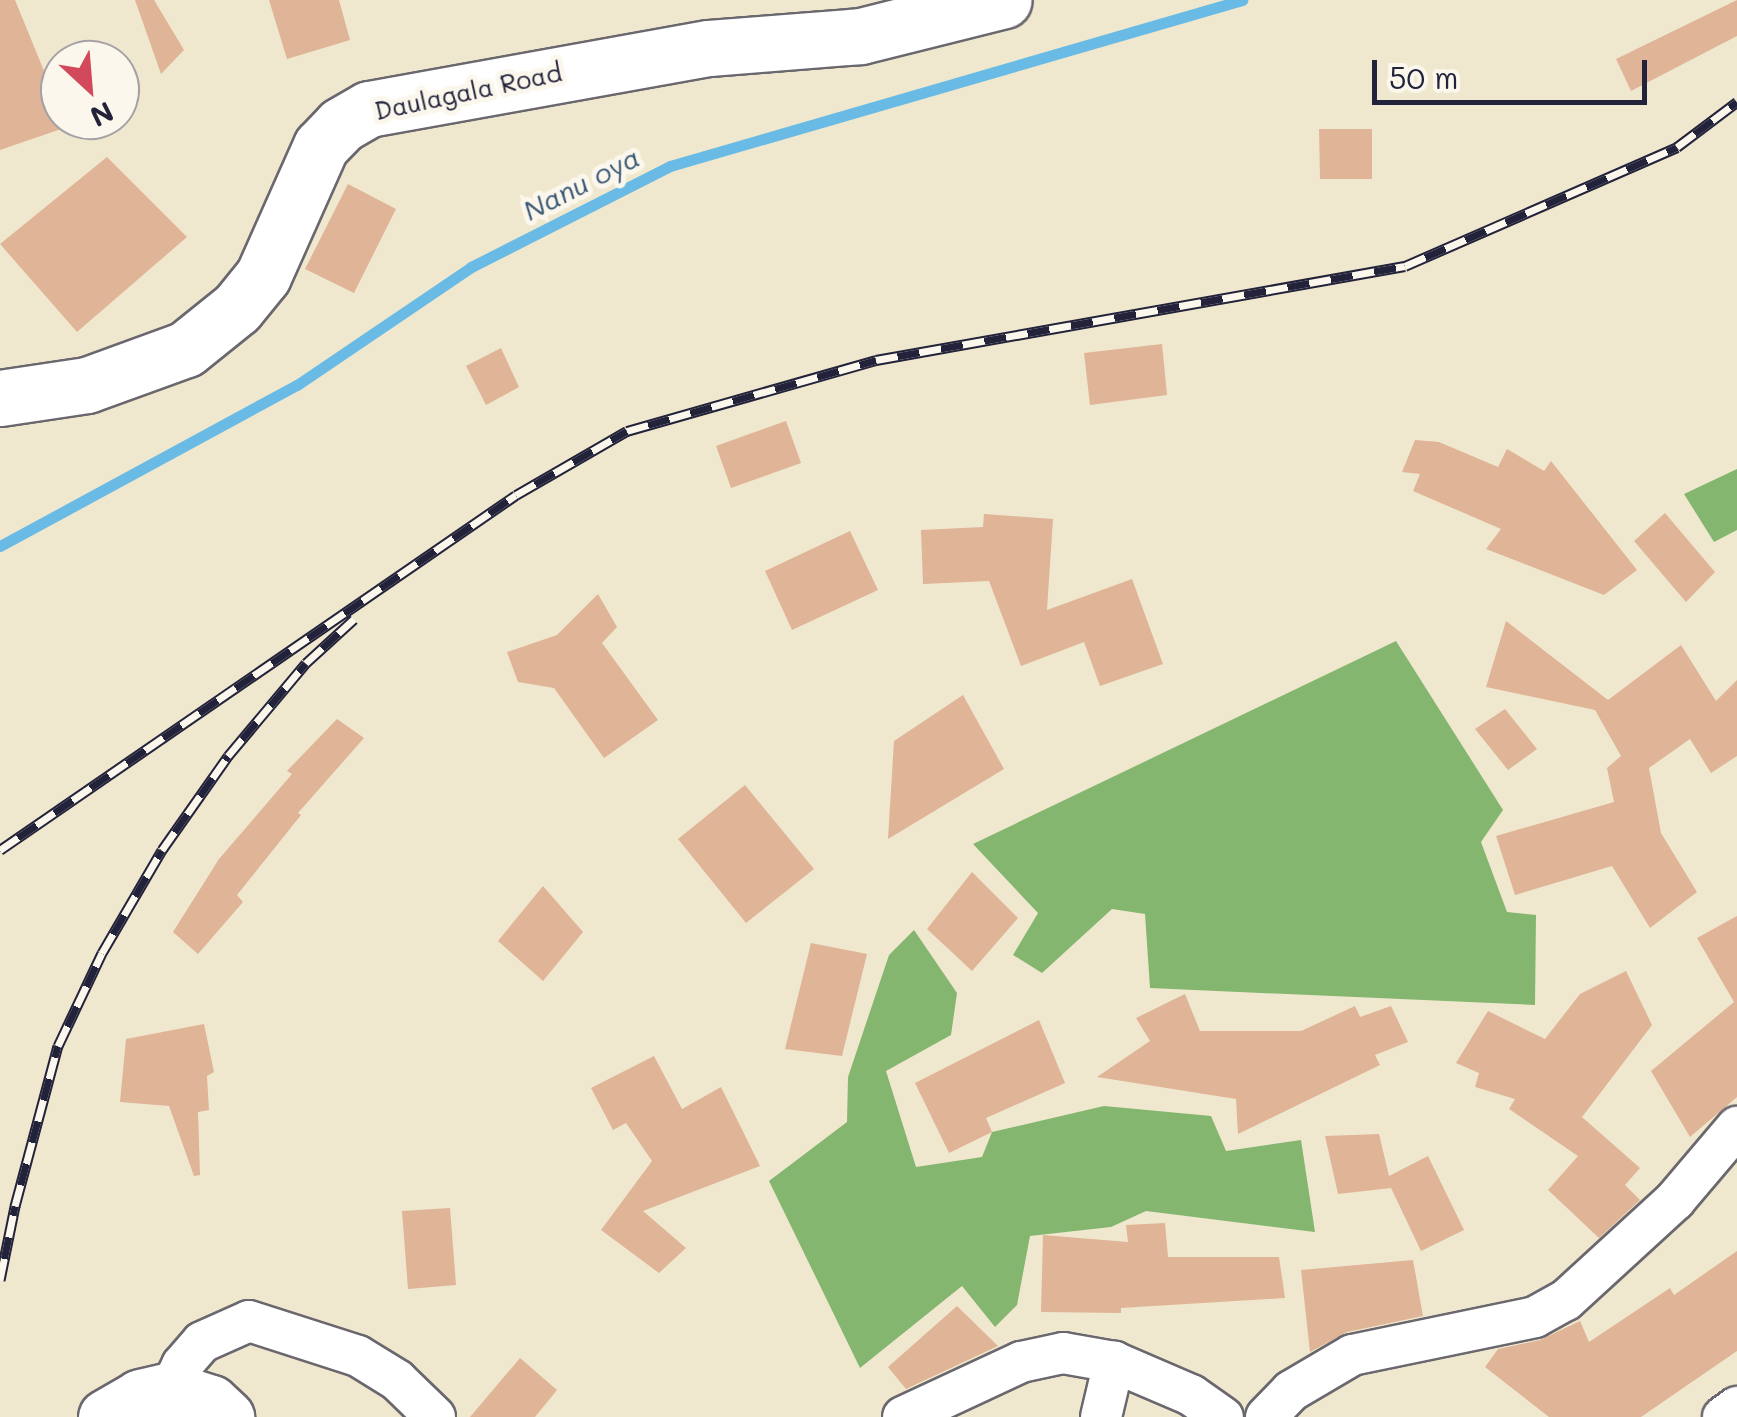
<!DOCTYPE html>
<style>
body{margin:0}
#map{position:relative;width:1737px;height:1417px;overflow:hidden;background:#f0e8ce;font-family:Mali,sans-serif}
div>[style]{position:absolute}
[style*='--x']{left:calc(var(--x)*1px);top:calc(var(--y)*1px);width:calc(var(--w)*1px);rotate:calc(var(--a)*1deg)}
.forest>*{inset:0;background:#85b66f}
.stream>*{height:11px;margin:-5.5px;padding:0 5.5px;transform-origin:5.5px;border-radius:5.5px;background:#69bbe5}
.building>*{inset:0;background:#dfb497}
.roads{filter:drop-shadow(2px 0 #6a676e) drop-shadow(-2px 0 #6a676e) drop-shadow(0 2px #6a676e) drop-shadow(0 -2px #6a676e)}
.street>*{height:40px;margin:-20px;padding:0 20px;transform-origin:20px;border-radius:20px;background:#fff}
.primary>*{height:55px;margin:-27.5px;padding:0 27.5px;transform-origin:27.5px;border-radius:27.5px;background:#fff}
.rail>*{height:11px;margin-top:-5.5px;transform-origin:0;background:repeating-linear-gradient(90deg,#fbf7ec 0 22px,#22223b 0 44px);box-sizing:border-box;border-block:2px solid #22223b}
span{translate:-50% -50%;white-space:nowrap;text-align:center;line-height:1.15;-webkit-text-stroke:10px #fbf7ec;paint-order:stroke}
.street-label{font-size:25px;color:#22223b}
.water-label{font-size:28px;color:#3b5876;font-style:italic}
.north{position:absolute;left:40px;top:40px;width:100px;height:100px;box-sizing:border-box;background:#fbf7ec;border:2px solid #a4a2a5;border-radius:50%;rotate:154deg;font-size:28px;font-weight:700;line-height:40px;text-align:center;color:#22223b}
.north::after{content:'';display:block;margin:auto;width:35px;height:45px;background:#d1495b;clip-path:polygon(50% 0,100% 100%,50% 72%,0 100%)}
.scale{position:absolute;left:1372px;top:60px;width:275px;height:45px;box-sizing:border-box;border:5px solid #22223b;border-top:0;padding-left:12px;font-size:30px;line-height:35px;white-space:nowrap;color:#22223b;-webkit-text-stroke:8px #fbf7ec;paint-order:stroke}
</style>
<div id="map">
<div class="forest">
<i style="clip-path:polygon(1737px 469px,1737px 530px,1714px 542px,1684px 494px)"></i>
<i style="clip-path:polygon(1396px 641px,1503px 810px,1481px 842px,1507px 912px,1536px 915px,1535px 1005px,1150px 988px,1145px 914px,1112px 909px,1042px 973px,1013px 955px,1038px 913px,973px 844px)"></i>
<i style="clip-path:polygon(914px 930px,957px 993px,951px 1035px,886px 1071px,916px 1167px,982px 1157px,992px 1132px,1104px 1106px,1211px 1116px,1226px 1151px,1301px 1140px,1315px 1232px,1146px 1211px,1111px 1227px,1030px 1236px,1017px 1305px,995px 1327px,962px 1286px,860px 1368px,769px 1181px,847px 1122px,848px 1077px,889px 955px)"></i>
</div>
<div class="stream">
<i style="--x:0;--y:546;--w:338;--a:-28.5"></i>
<i style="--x:297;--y:385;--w:210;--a:-34.1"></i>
<i style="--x:471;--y:267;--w:223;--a:-26.9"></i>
<i style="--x:670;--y:166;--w:596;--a:-16.18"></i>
</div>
<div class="building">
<i style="clip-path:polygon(0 0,15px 0,60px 110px,60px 120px,67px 127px,0 150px)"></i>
<i style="clip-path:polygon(135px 0,154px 0,184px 50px,161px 74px)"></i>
<i style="clip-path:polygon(269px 0,339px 0,350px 40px,287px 59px)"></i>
<i style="clip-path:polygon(1737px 0,1737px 36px,1631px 91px,1616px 59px)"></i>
<i style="clip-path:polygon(1319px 129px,1372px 129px,1372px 179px,1320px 179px)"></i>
<i style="clip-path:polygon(107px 157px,187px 237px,77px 332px,0 244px)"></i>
<i style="clip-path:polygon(348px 184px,396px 209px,354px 293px,305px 269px)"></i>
<i style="clip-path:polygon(1162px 344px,1167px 395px,1090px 405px,1084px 353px)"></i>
<i style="clip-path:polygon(501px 348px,519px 387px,486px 405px,466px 366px)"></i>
<i style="clip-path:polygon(786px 421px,801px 463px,731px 488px,716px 446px)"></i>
<i style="clip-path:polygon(1415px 440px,1439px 442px,1498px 467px,1507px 449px,1544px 471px,1551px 461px,1637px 570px,1604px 595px,1486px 549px,1501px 529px,1413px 491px,1420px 474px,1402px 472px)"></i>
<i style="clip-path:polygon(1665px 513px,1715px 572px,1686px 602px,1634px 541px)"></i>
<i style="clip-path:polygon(984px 514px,1053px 519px,1047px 610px,1132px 579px,1163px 664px,1100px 686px,1084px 642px,1021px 666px,989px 581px,923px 584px,921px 530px,983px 527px)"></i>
<i style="clip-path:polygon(850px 531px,878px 590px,792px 630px,765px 571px)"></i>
<i style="clip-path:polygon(598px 594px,617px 627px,602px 643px,658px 720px,604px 758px,554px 688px,518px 682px,507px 652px,557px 635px)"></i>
<i style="clip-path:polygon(1506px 621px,1608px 700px,1681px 645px,1716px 701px,1737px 680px,1737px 756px,1711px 773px,1690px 739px,1649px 768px,1661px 833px,1697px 892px,1650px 928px,1612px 866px,1515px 895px,1496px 836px,1614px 802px,1607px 768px,1621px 756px,1595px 710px,1486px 687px)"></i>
<i style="clip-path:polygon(963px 695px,1004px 769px,888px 839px,894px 741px)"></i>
<i style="clip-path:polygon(1505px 709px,1537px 749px,1508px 770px,1475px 729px)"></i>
<i style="clip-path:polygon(337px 719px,364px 738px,298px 813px,301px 815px,237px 895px,243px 902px,198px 954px,173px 932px,219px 859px,292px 774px,287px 771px)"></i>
<i style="clip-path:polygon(745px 785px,814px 869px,746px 923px,678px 839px)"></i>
<i style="clip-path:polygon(972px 872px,1018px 918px,972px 971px,927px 929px)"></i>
<i style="clip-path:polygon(543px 886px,583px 932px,543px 981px,498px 941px)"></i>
<i style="clip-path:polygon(1737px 916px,1737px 1097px,1690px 1137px,1651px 1071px,1734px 1002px,1697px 938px)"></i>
<i style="clip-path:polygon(811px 943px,867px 954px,842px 1056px,785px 1049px)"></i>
<i style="clip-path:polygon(1626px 971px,1652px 1025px,1582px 1117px,1640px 1168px,1625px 1185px,1640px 1200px,1599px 1238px,1548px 1190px,1578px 1156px,1509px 1109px,1515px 1099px,1475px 1087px,1479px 1073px,1456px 1063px,1488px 1011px,1545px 1039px,1580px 994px)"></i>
<i style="clip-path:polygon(1185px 994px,1200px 1031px,1301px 1031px,1355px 1006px,1360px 1017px,1391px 1006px,1408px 1042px,1375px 1055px,1380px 1065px,1238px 1134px,1236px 1099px,1097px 1077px,1150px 1041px,1136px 1018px)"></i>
<i style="clip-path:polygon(1039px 1020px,1065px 1083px,986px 1118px,992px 1132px,949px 1153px,915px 1083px)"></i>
<i style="clip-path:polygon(204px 1024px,214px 1072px,207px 1076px,209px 1110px,198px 1112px,200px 1175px,194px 1176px,169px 1106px,120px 1102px,126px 1039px)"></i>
<i style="clip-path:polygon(654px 1056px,682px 1109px,721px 1087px,760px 1166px,643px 1211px,686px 1248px,659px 1273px,601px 1230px,652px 1161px,626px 1123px,613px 1130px,591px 1088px)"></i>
<i style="clip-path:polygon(1379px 1134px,1389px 1176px,1428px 1156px,1464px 1230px,1421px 1251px,1391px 1188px,1338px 1194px,1325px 1136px)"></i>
<i style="clip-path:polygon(450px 1208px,456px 1285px,408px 1289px,402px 1211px)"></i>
<i style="clip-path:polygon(1165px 1223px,1168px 1257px,1279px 1257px,1285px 1298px,1121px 1308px,1121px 1313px,1041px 1312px,1043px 1235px,1128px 1242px,1126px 1225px)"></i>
<i style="clip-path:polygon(1737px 1251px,1737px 1351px,1641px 1417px,1549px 1417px,1485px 1367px,1498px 1349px,1540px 1340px,1580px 1321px,1589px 1342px,1670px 1288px,1674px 1295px)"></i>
<i style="clip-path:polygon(1413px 1260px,1423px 1316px,1347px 1332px,1310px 1352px,1301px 1270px)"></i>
<i style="clip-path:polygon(957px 1306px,998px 1346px,906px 1389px,888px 1367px)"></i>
<i style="clip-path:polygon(520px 1358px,557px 1390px,535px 1417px,470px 1417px)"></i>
</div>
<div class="roads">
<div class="street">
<i style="--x:170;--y:1390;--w:28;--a:-64"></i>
<i style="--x:182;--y:1365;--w:30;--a:-49"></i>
<i style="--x:202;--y:1342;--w:51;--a:-24.1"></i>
<i style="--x:249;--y:1321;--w:114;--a:17.8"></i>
<i style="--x:358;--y:1356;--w:46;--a:31.6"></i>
<i style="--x:397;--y:1380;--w:53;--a:44.2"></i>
<i style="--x:903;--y:1417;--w:130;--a:-25"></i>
<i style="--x:1021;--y:1362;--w:43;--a:-12.1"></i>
<i style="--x:1063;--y:1353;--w:52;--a:10"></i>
<i style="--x:1114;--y:1362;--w:84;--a:23.2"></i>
<i style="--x:1191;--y:1395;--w:39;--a:35"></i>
<i style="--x:1101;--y:1417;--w:57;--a:-76.7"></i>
<i style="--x:1266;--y:1417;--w:36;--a:-46"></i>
<i style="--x:1291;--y:1391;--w:71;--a:-30.5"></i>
<i style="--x:1352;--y:1355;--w:187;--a:-11.7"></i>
<i style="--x:1535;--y:1317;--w:35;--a:-29"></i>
<i style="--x:1566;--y:1300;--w:148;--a:-42.5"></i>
<i style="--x:1675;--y:1200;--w:96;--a:-49.7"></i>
<i style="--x:1723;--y:1417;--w:17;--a:-36"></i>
</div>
<div class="primary">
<i style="--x:0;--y:398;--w:88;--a:-8.5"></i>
<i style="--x:87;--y:385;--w:105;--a:-20"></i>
<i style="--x:186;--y:349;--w:65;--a:-38.8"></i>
<i style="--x:237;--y:308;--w:41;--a:-50.9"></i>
<i style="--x:263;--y:276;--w:142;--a:-66"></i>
<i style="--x:321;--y:146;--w:29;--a:-46"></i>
<i style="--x:341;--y:125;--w:32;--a:-30"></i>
<i style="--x:369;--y:109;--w:345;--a:-10.2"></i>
<i style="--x:709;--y:48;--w:152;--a:-4.5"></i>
<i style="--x:861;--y:36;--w:147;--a:-14.1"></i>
<i style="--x:106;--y:1417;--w:39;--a:-30"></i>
<i style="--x:140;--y:1397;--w:31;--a:-13"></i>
<i style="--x:170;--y:1390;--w:43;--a:17.6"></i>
<i style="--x:211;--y:1403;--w:21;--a:43"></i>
</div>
</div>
<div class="rail">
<i style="--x:0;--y:850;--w:626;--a:-34.53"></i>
<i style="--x:516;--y:495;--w:128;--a:-30"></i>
<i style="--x:627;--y:431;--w:259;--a:-15.9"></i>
<i style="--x:876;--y:360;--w:537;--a:-10.08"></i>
<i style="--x:1405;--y:266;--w:297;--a:-23.6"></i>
<i style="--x:1677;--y:147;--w:75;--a:-36.9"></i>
<i style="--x:0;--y:1280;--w:76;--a:-78.5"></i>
<i style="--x:15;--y:1206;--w:166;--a:-75"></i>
<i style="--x:58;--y:1046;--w:103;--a:-64.7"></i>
<i style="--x:102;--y:953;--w:119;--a:-59.8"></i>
<i style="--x:162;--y:850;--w:115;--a:-54.9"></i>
<i style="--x:228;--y:756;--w:121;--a:-50"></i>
<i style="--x:306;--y:663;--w:65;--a:-42.5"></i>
</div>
<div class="street-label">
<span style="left:468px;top:91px;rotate:-12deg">Daulagala Road</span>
</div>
<div class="water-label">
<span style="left:581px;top:183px;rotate:-27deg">Nanu oya</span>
</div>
<div class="north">N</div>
<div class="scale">50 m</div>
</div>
